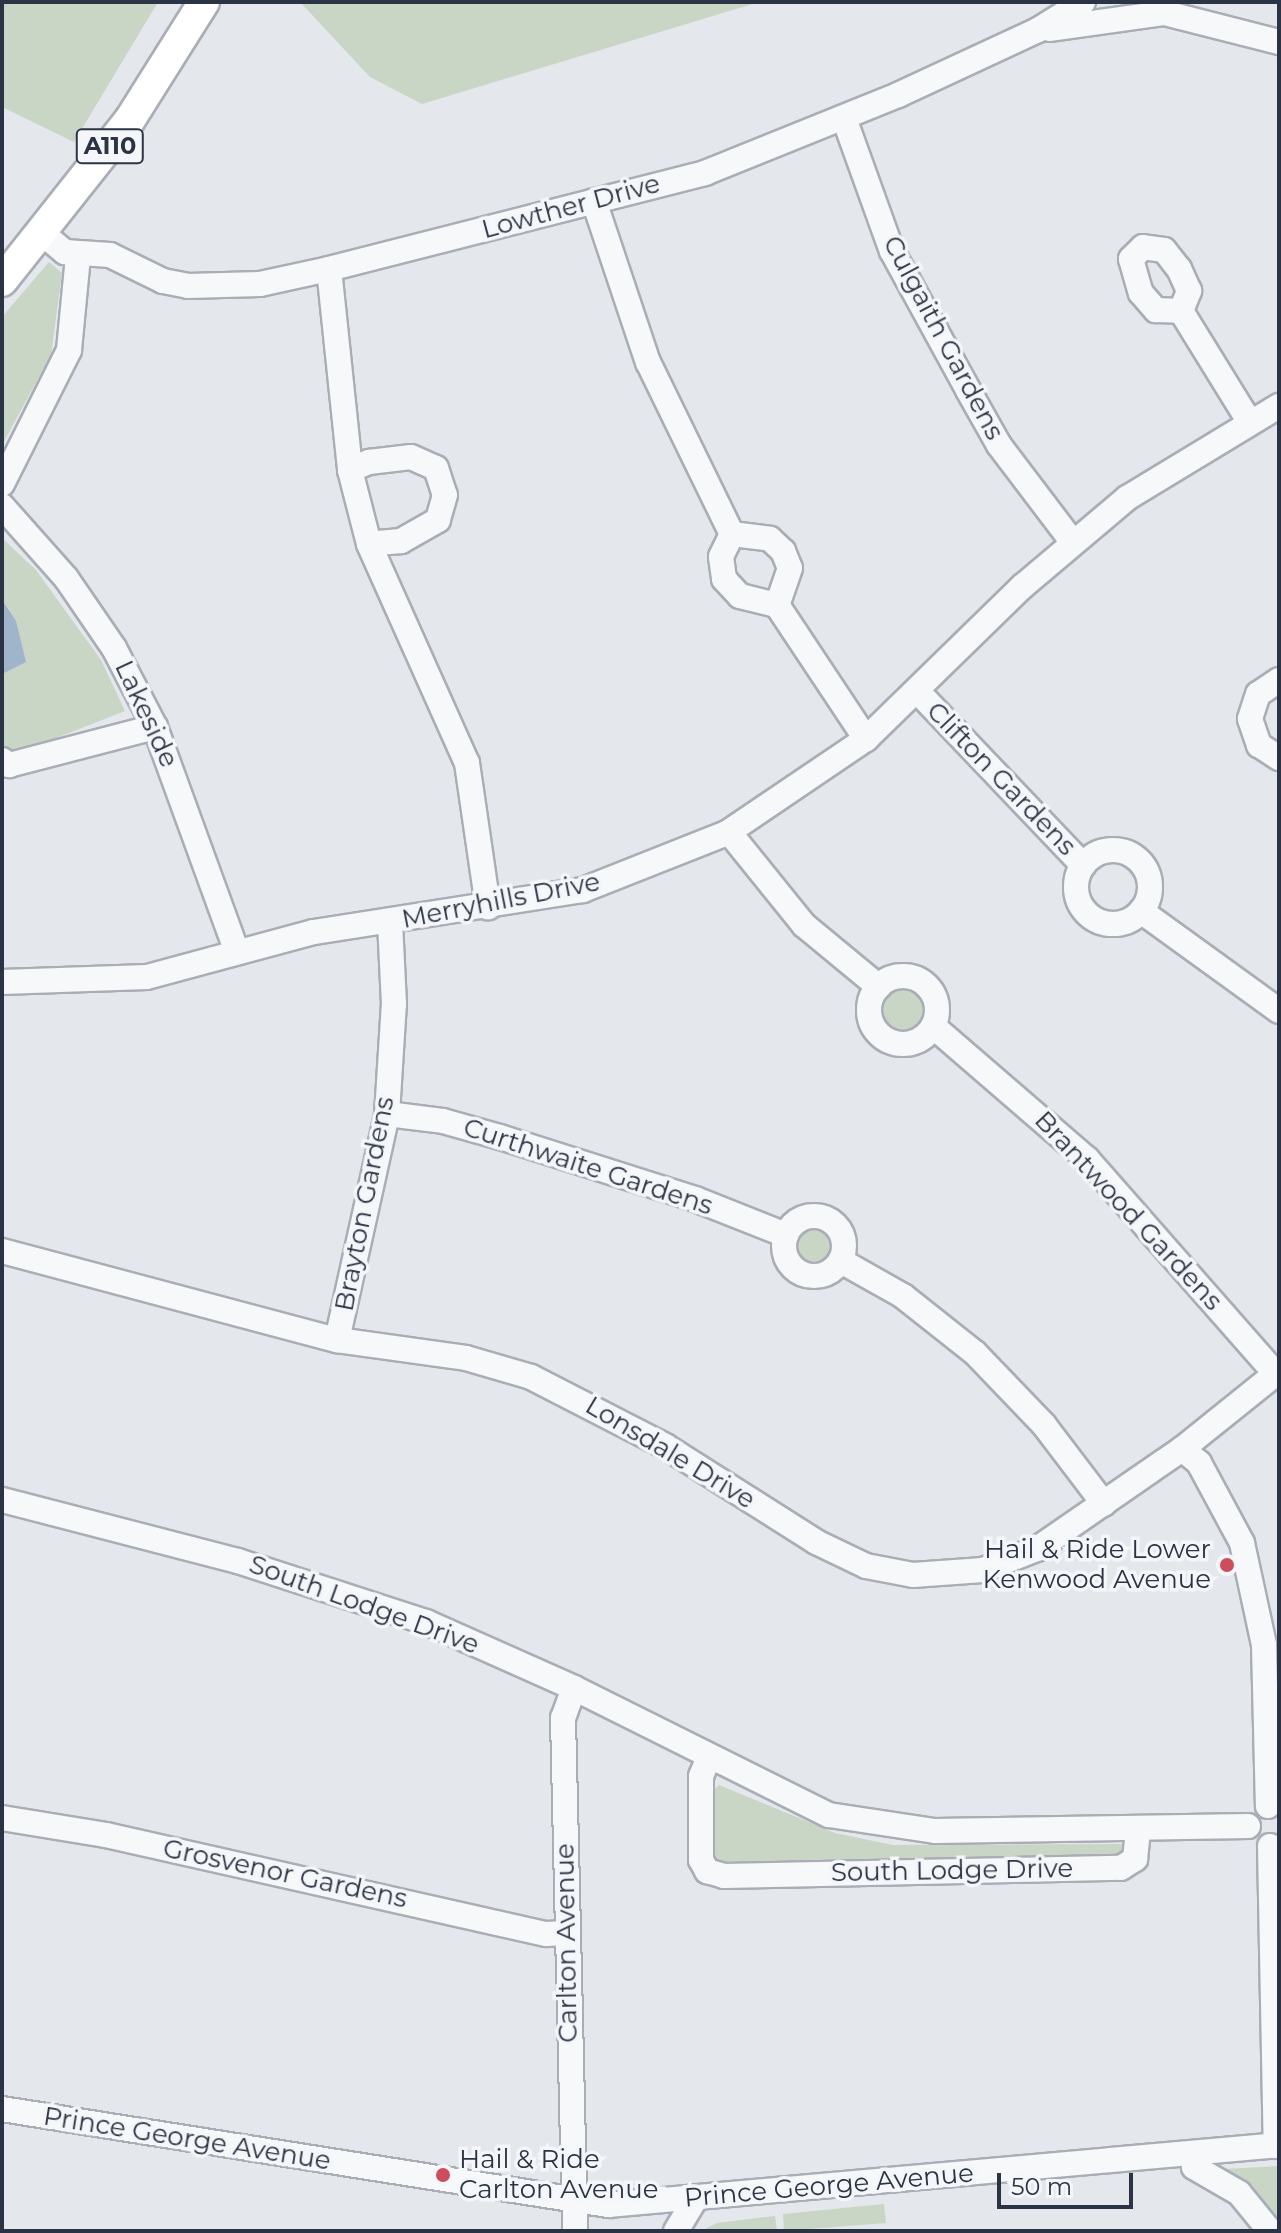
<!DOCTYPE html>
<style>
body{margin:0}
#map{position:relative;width:1281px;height:2233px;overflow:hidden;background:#e4e7ec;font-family:Montserrat,sans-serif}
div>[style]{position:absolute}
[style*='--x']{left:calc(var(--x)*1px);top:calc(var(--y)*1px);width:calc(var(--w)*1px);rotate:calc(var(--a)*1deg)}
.green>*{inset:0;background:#c9d5c5}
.round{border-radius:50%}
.water>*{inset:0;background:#a0b4cb}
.roads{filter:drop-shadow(2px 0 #a9aeb6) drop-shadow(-2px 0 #a9aeb6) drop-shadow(0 2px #a9aeb6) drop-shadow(0 -2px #a9aeb6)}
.minor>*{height:24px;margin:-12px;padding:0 12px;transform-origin:12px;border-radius:12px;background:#f7f8fa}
.minor>.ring{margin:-12px;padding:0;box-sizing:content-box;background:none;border:24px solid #f7f8fa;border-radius:50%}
.major>*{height:30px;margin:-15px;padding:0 15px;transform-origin:15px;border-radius:15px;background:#fff}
.dots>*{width:22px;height:22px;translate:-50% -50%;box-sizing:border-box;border:4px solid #f4f6f9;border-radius:50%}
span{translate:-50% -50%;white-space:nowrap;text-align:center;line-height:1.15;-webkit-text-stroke:7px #f4f6f9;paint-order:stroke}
.shield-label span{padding:2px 6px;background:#f4f6f9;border:2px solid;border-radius:6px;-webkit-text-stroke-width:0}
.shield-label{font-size:24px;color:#2b3444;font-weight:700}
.street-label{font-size:26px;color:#2b3444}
.poi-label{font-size:26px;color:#2b3444}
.right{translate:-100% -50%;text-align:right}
.left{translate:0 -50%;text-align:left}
.frame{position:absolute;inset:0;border:4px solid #2b3444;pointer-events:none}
.scale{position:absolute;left:997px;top:2173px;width:136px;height:36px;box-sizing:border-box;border:4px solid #2b3444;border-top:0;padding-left:10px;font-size:24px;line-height:28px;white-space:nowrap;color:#2b3444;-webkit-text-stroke:6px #f4f6f9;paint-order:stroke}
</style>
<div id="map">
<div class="green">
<i style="clip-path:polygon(2px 2px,158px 2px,74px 142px,2px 107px)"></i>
<i style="clip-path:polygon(300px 2px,759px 2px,422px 104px,370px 77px)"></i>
<i style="clip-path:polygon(49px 262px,62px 273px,51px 355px,2px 445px,2px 317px)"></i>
<i style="clip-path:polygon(2px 538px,36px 570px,101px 660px,125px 711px,8px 757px,2px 753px)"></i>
<i class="round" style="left:880px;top:987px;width:46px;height:46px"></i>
<i class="round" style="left:795px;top:1225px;width:40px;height:40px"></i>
<i style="clip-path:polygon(719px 1785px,835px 1833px,893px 1845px,1123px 1844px,1129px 1848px,1117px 1859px,725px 1869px,708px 1850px,708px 1795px)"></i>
<i style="clip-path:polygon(1279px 2166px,1279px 2229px,1252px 2191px,1224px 2169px)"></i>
<i style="clip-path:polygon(884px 2204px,886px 2223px,784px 2231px,783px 2214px)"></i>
<i style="clip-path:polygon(775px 2216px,777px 2231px,701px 2231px,717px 2223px)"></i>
</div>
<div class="water">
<i style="clip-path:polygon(2px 600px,16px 621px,26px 662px,2px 674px)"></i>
</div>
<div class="roads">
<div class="minor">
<i style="--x:1049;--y:29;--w:117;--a:-7.9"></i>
<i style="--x:1165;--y:13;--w:118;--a:14.3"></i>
<i style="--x:844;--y:118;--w:141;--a:70.2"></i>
<i style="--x:892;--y:251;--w:158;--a:61.3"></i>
<i style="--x:968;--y:390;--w:63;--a:60.6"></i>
<i style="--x:999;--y:445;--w:121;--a:52.8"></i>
<i style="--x:594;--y:201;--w:170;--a:71.5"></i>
<i style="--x:648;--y:362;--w:191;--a:64"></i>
<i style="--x:732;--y:534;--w:25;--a:116"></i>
<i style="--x:721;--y:557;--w:22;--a:82"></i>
<i style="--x:724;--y:579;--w:23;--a:47"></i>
<i style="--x:740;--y:596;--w:38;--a:14"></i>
<i style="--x:777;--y:605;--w:161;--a:56.4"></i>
<i style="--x:42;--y:233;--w:30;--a:40"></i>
<i style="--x:65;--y:252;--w:45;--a:3.8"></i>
<i style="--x:110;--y:255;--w:59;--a:26.1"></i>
<i style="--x:163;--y:281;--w:25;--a:11"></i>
<i style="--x:188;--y:286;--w:72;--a:-1.6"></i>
<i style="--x:260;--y:284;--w:71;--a:-12.3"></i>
<i style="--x:329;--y:269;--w:388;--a:-14.3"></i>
<i style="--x:705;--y:173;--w:208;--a:-22"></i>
<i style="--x:898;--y:95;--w:154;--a:-24.9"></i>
<i style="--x:1038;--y:30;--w:53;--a:-31.9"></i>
<i style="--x:329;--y:269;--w:202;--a:84"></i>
<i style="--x:350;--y:470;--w:76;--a:75.6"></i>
<i style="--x:369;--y:544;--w:240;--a:65.9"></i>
<i style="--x:467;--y:763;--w:146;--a:81.7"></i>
<i style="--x:1181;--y:311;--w:22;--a:-68"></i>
<i style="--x:1189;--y:291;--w:24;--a:-114"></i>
<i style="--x:1179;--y:269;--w:24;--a:-128"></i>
<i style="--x:1164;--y:250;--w:21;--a:-172"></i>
<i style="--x:1143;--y:247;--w:17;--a:135"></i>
<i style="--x:1131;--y:259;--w:35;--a:74"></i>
<i style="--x:1141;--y:293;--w:23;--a:49"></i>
<i style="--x:1156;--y:310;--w:25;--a:2"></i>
<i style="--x:1181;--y:311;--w:129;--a:58.3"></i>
<i style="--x:350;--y:470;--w:21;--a:-23"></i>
<i style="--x:369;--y:462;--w:42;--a:-6.8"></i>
<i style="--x:411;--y:457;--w:27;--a:24"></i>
<i style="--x:436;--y:468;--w:28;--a:72"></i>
<i style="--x:445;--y:495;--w:26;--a:106"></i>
<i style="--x:438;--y:520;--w:43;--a:150.4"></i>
<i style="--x:401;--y:541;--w:32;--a:175"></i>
<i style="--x:2;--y:484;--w:150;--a:-63.4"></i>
<i style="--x:69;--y:350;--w:94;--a:-84.5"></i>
<i style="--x:2;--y:506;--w:96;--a:48.4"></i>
<i style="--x:66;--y:578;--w:85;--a:55.6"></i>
<i style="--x:114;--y:648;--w:89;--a:62.6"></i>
<i style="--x:155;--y:727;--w:239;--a:70"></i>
<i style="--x:732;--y:534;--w:38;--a:7"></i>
<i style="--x:770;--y:539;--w:18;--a:43"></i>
<i style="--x:783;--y:551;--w:18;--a:68"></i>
<i style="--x:790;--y:568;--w:39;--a:109"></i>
<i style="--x:1279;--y:680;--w:25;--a:146"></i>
<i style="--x:1258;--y:694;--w:26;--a:108"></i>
<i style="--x:1250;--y:719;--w:28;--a:71"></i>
<i style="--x:1259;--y:745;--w:24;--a:33"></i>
<i style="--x:919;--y:693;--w:238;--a:46.4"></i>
<i style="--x:2;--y:760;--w:9;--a:36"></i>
<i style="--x:9;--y:765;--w:151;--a:-14.6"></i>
<i style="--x:729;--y:832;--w:119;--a:51.1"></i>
<i style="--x:804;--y:925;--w:97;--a:39.6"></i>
<i class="ring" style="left:1076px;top:850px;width:50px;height:50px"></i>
<i style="--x:1141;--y:911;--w:170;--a:35.9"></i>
<i class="ring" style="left:869px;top:976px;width:44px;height:44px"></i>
<i style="--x:2;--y:982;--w:145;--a:-2"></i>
<i style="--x:147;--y:977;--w:173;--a:-15.1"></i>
<i style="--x:314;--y:932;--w:272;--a:-8.9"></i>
<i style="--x:583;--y:890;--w:155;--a:-21.6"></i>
<i style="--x:727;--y:833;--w:168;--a:-34.1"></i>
<i style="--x:866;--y:739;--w:219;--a:-44.3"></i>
<i style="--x:1023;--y:586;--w:136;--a:-40.2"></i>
<i style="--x:1127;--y:498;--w:178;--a:-31.2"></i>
<i style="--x:934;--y:1027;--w:202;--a:40.8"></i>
<i style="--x:1087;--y:1159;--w:286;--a:48.7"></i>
<i style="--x:387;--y:1114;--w:56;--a:7.1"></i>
<i style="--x:443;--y:1121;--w:59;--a:15.7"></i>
<i style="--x:500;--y:1137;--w:205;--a:17.6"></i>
<i style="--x:695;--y:1199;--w:98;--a:21.6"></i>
<i class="ring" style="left:784px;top:1216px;width:36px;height:36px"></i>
<i style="--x:2;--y:1251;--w:347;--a:14.9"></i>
<i style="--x:337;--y:1340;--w:130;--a:7.9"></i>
<i style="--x:466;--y:1358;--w:68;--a:16.3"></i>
<i style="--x:531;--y:1377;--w:151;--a:27.2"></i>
<i style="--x:665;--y:1446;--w:179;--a:32.4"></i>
<i style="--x:816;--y:1542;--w:55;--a:25.6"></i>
<i style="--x:866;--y:1566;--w:48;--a:10.8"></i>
<i style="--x:913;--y:1575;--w:70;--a:-4.1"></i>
<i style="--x:983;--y:1570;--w:58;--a:-21.3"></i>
<i style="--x:1037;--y:1549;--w:176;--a:-34.6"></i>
<i style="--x:1182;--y:1449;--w:124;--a:-38.8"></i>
<i style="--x:841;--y:1261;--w:71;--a:29.4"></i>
<i style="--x:903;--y:1296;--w:92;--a:38.4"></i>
<i style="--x:975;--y:1353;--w:100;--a:46.2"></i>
<i style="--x:1044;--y:1425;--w:99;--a:52.8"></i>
<i style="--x:337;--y:1340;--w:231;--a:-77.5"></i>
<i style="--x:387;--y:1114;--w:110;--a:-86.4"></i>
<i style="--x:394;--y:1004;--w:82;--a:-92.8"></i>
<i style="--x:1182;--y:1449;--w:22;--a:39"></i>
<i style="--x:1199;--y:1463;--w:91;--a:61.7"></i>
<i style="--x:1242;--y:1543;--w:104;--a:77.8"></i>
<i style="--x:1264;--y:1645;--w:161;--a:88.6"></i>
<i style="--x:2;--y:1500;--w:244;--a:14.5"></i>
<i style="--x:238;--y:1561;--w:198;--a:18"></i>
<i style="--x:426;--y:1622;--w:162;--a:24"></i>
<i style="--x:574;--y:1688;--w:285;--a:26.5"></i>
<i style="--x:829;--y:1815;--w:107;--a:8.6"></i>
<i style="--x:935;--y:1831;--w:313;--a:-0.9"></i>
<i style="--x:574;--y:1688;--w:32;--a:110"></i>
<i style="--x:563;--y:1718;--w:513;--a:88.66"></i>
<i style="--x:708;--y:1759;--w:18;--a:112"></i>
<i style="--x:701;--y:1776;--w:84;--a:90"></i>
<i style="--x:701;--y:1860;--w:13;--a:61"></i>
<i style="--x:707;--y:1871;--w:18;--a:16"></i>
<i style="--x:724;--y:1876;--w:397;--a:-1.2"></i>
<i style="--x:1121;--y:1868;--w:17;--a:-33"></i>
<i style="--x:1135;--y:1859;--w:31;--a:-84"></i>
<i style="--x:2;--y:1818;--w:105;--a:9.3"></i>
<i style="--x:106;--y:1835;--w:451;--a:12.7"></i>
<i style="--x:546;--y:1934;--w:21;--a:-3"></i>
<i style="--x:1270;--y:1846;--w:300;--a:88.9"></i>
<i style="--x:2;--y:2109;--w:614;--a:9"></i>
<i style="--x:608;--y:2205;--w:674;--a:-5.11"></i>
<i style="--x:1192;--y:2153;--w:14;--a:82"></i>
<i style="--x:1194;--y:2167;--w:52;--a:30"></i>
<i style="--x:1239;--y:2193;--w:49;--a:50.8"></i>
<i style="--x:676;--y:2231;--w:39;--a:-59"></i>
</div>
<div class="major">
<i style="--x:2;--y:281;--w:204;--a:-51.6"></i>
<i style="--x:129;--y:121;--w:141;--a:-57.8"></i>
</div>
</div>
<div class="dots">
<i style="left:1227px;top:1565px;background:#cd4c5d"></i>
<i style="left:443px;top:2175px;background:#cd4c5d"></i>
</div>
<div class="shield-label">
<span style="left:110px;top:146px">A110</span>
</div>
<div class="street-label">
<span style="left:571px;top:207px;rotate:-15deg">Lowther Drive</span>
<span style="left:943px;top:338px;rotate:62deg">Culgaith Gardens</span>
<span style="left:146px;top:714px;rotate:65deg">Lakeside</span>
<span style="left:1001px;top:779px;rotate:46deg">Clifton Gardens</span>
<span style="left:501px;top:901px;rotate:-11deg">Merryhills Drive</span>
<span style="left:588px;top:1167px;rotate:18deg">Curthwaite Gardens</span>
<span style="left:365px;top:1204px;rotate:-79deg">Brayton Gardens</span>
<span style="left:1128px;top:1211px;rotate:47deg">Brantwood Gardens</span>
<span style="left:670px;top:1453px;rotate:31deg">Lonsdale Drive</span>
<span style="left:364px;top:1605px;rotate:20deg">South Lodge Drive</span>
<span style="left:952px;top:1871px;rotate:-1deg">South Lodge Drive</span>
<span style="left:285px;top:1874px;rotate:12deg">Grosvenor Gardens</span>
<span style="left:567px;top:1943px;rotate:-91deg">Carlton Avenue</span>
<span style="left:187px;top:2139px;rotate:9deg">Prince George Avenue</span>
<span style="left:829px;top:2186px;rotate:-5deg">Prince George Avenue</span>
</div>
<div class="poi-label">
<span class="right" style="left:1211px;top:1565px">Hail &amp; Ride Lower<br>Kenwood Avenue</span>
<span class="left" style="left:459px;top:2175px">Hail &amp; Ride<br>Carlton Avenue</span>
</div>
<div class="frame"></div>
<div class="scale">50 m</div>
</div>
